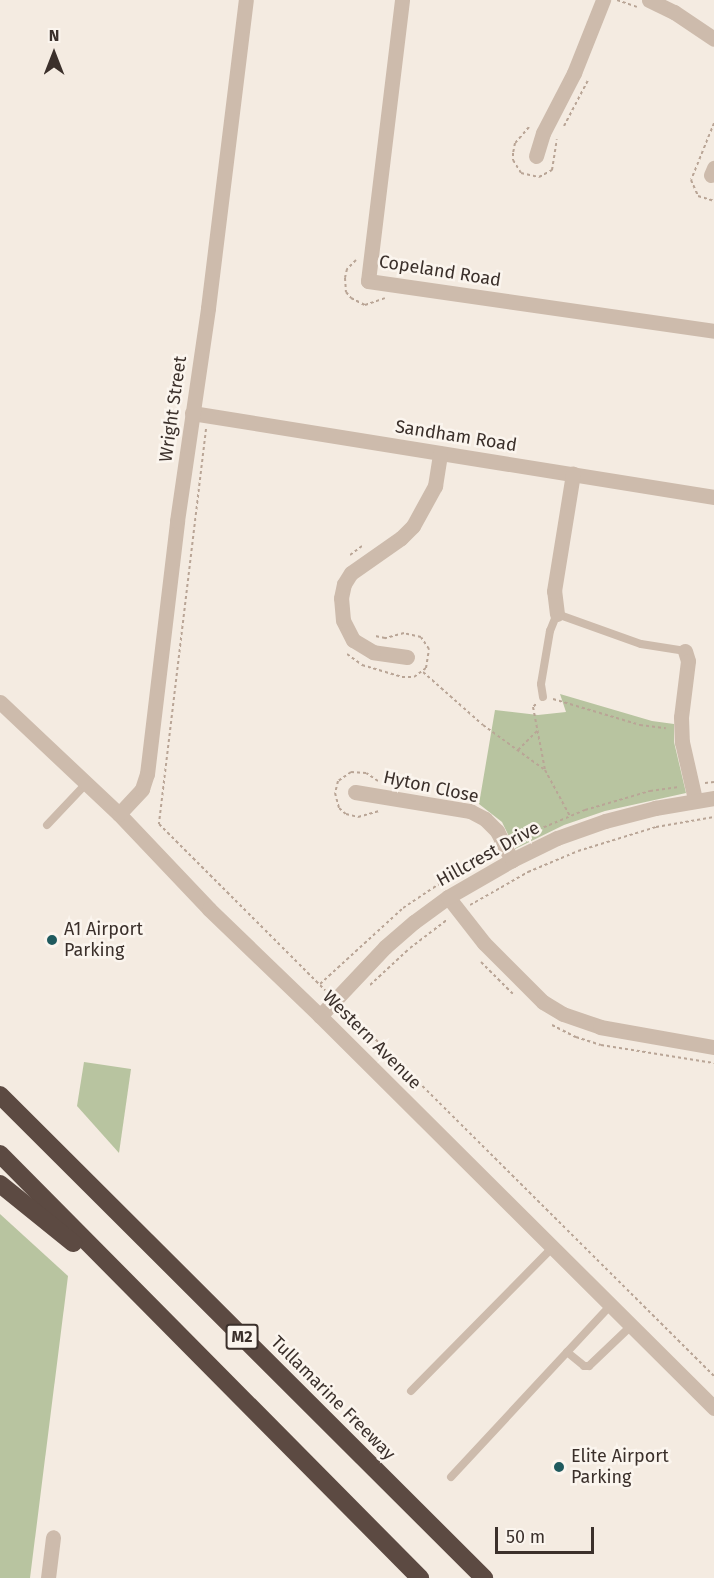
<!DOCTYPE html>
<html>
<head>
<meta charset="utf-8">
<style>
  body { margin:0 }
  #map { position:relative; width:714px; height:1578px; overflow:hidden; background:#f4ebe1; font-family:"Fira Sans",sans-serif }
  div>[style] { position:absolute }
  .green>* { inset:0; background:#b8c4a0 }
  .path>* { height:2px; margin-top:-1px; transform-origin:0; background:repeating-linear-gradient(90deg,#b9a596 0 3px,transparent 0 6px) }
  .lane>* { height:8px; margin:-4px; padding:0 4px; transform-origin:4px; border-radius:4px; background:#cdbbac }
  .street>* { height:15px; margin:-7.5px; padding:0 7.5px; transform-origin:7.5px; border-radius:7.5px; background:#cdbbac }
  .highway>* { height:18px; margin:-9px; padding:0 9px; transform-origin:9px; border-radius:9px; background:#5c4a42 }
  .dots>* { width:16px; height:16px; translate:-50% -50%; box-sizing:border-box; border:3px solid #fbf5ee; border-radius:50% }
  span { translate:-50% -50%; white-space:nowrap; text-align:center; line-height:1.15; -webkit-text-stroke:5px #fbf5ee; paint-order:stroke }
  .shield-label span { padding:2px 4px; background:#fbf5ee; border:2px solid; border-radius:4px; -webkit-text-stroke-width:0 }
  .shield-label { font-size:16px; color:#3b302b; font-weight:700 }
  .street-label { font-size:18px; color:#3b302b }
  .poi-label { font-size:18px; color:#3b302b }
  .left { translate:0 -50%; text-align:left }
  .north { position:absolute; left:24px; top:24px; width:60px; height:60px; -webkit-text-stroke:4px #fbf5ee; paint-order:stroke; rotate:0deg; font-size:16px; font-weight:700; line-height:24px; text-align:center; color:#3b302b }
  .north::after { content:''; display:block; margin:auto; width:21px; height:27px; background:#3b302b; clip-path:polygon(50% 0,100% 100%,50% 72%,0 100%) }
  .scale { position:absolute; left:495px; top:1527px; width:99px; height:27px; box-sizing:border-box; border:3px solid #3b302b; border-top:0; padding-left:8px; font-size:18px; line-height:21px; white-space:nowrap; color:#3b302b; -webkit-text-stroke:4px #fbf5ee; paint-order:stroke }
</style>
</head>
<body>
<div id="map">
  <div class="green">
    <div style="clip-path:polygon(560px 694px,652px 721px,674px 724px,674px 742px,686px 793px,605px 811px,564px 825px,515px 849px,502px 822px,479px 804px,495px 710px,538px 715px,566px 712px)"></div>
    <div style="clip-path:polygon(84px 1062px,131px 1069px,119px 1153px,77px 1106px)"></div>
    <div style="clip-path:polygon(0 1214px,68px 1276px,30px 1578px,0 1578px)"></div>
  </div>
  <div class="path">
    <div style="left:617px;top:0;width:21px;rotate:19deg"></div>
    <div style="left:714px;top:123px;width:61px;rotate:112deg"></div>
    <div style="left:691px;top:180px;width:17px;rotate:66deg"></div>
    <div style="left:698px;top:196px;width:17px;rotate:17deg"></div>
    <div style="left:564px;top:126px;width:52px;rotate:-62.4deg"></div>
    <div style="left:529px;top:127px;width:21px;rotate:131deg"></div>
    <div style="left:515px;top:143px;width:10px;rotate:101deg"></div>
    <div style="left:513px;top:153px;width:7px;rotate:90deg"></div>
    <div style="left:513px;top:160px;width:15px;rotate:58deg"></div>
    <div style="left:521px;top:173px;width:18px;rotate:13deg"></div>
    <div style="left:539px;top:177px;width:15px;rotate:-28deg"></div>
    <div style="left:552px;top:170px;width:31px;rotate:-81deg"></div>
    <div style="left:356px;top:260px;width:13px;rotate:135deg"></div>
    <div style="left:347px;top:269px;width:9px;rotate:103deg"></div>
    <div style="left:345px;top:278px;width:14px;rotate:86deg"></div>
    <div style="left:346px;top:292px;width:8px;rotate:50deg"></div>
    <div style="left:351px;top:298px;width:16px;rotate:27deg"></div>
    <div style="left:365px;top:305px;width:21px;rotate:-19deg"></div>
    <div style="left:206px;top:429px;width:398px;rotate:96.8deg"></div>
    <div style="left:159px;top:824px;width:235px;rotate:45deg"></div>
    <div style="left:350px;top:555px;width:15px;rotate:-37deg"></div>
    <div style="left:347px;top:654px;width:19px;rotate:36deg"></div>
    <div style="left:362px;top:665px;width:42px;rotate:16.7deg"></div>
    <div style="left:402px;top:677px;width:12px"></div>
    <div style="left:414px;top:677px;width:15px;rotate:-37deg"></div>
    <div style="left:426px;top:668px;width:19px;rotate:-81deg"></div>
    <div style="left:429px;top:649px;width:14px;rotate:-124deg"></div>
    <div style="left:421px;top:637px;width:17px;rotate:-167deg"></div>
    <div style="left:404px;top:633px;width:20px;rotate:165deg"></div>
    <div style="left:385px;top:638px;width:10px;rotate:-169deg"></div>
    <div style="left:423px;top:672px;width:80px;rotate:41.5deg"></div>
    <div style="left:483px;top:725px;width:77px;rotate:36deg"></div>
    <div style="left:553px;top:699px;width:91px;rotate:16.6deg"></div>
    <div style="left:640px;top:725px;width:26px;rotate:7deg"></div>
    <div style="left:536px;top:704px;width:4px;rotate:135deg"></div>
    <div style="left:533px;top:707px;width:64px;rotate:79.2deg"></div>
    <div style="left:545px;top:770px;width:52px;rotate:61.5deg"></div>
    <div style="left:518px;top:750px;width:27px;rotate:-45deg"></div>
    <div style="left:378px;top:781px;width:14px;rotate:-146deg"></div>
    <div style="left:366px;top:773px;width:15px;rotate:-176deg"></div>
    <div style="left:351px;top:772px;width:16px;rotate:145deg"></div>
    <div style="left:338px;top:781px;width:12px;rotate:104deg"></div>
    <div style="left:335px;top:793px;width:16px;rotate:75deg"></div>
    <div style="left:339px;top:808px;width:9px;rotate:41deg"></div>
    <div style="left:346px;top:814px;width:12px;rotate:14deg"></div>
    <div style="left:358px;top:817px;width:22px;rotate:-16deg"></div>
    <div style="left:705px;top:783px;width:9px;rotate:-6deg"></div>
    <div style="left:516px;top:839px;width:75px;rotate:-22.8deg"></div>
    <div style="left:585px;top:810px;width:68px;rotate:-16.3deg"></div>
    <div style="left:650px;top:791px;width:29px;rotate:-8deg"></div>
    <div style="left:470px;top:905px;width:67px;rotate:-29.6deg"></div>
    <div style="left:528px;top:872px;width:54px;rotate:-22.8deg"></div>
    <div style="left:578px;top:851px;width:82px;rotate:-17.1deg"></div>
    <div style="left:656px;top:827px;width:59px;rotate:-9.8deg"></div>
    <div style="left:481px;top:962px;width:45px;rotate:45deg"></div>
    <div style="left:320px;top:984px;width:113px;rotate:-42.5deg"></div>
    <div style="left:403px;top:908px;width:79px;rotate:-33.7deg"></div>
    <div style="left:469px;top:864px;width:26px;rotate:-29deg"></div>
    <div style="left:370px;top:985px;width:54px;rotate:-42.8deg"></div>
    <div style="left:410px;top:948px;width:48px;rotate:-37.3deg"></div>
    <div style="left:346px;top:1010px;width:519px;rotate:44.84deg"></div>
    <div style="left:552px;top:1025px;width:27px;rotate:27deg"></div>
    <div style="left:576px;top:1037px;width:26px;rotate:18deg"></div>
    <div style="left:601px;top:1045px;width:114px;rotate:9.1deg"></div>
  </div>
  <div class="lane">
    <div style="left:543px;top:697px;width:13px;rotate:-99deg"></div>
    <div style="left:541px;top:684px;width:54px;rotate:-80.4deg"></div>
    <div style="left:550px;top:631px;width:18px;rotate:-68deg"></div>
    <div style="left:557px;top:614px;width:89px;rotate:19.7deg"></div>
    <div style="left:641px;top:644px;width:45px;rotate:9deg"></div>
    <div style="left:47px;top:825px;width:55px;rotate:-46.5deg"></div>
    <div style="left:567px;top:1352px;width:22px;rotate:39deg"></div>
    <div style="left:584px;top:1366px;width:5px"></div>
    <div style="left:589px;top:1366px;width:58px;rotate:-43.6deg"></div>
    <div style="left:411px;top:1391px;width:202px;rotate:-45.4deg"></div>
    <div style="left:451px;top:1477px;width:235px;rotate:-47.1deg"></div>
  </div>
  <div class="street">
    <div style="left:402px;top:0;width:283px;rotate:96.9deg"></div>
    <div style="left:368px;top:281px;width:350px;rotate:8.2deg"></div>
    <div style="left:649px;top:0;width:28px;rotate:26deg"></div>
    <div style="left:674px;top:12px;width:48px;rotate:34deg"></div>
    <div style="left:536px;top:156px;width:24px;rotate:-73deg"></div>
    <div style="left:543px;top:133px;width:68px;rotate:-62.7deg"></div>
    <div style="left:574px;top:73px;width:79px;rotate:-68.3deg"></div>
    <div style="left:711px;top:175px;width:8px;rotate:-67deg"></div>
    <div style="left:192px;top:413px;width:529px;rotate:9.14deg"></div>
    <div style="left:557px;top:614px;width:23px;rotate:-97deg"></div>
    <div style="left:554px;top:591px;width:119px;rotate:-80.8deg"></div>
    <div style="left:685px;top:651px;width:10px;rotate:73deg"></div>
    <div style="left:688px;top:661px;width:56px;rotate:97.1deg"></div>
    <div style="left:681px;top:717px;width:25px;rotate:88deg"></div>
    <div style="left:682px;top:742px;width:58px;rotate:77.2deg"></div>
    <div style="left:407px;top:657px;width:34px;rotate:-172deg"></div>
    <div style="left:373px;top:652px;width:23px;rotate:-149deg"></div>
    <div style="left:353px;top:640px;width:22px;rotate:-117deg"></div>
    <div style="left:343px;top:620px;width:22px;rotate:-95deg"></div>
    <div style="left:341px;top:598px;width:14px;rotate:-78deg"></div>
    <div style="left:344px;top:584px;width:13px;rotate:-58deg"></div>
    <div style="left:351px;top:573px;width:61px;rotate:-35deg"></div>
    <div style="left:401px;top:538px;width:17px;rotate:-45deg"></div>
    <div style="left:413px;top:526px;width:46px;rotate:-61.2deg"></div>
    <div style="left:435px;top:486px;width:33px;rotate:-81deg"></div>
    <div style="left:0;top:702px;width:163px;rotate:43.3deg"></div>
    <div style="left:119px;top:814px;width:131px;rotate:46.5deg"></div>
    <div style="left:209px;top:909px;width:154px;rotate:43.9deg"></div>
    <div style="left:320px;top:1016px;width:556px;rotate:44.85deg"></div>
    <div style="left:355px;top:792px;width:117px;rotate:9.4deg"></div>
    <div style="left:470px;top:811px;width:17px;rotate:28deg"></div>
    <div style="left:485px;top:819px;width:17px;rotate:45deg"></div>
    <div style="left:497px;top:831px;width:33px;rotate:63deg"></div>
    <div style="left:119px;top:814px;width:34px;rotate:-47deg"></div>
    <div style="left:142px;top:789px;width:16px;rotate:-72deg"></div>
    <div style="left:147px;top:774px;width:255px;rotate:-83.2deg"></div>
    <div style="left:177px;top:521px;width:215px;rotate:-81.7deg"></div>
    <div style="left:208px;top:308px;width:310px;rotate:-83deg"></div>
    <div style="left:448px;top:897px;width:58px;rotate:52deg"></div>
    <div style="left:484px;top:943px;width:83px;rotate:45deg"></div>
    <div style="left:543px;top:1002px;width:23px;rotate:31deg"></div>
    <div style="left:563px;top:1014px;width:39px;rotate:19deg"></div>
    <div style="left:600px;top:1027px;width:116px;rotate:10deg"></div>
    <div style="left:320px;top:1016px;width:95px;rotate:-46.7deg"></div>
    <div style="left:385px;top:947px;width:38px;rotate:-41deg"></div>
    <div style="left:414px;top:922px;width:42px;rotate:-36.3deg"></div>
    <div style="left:448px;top:897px;width:74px;rotate:-30deg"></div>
    <div style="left:512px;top:860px;width:50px;rotate:-26.1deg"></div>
    <div style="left:557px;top:838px;width:51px;rotate:-19.5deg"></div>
    <div style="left:605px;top:821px;width:52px;rotate:-14.6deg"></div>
    <div style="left:655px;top:808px;width:60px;rotate:-9.6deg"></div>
    <div style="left:48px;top:1578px;width:41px;rotate:-83deg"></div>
  </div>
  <div class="highway">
    <div style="left:0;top:1095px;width:684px;rotate:44.94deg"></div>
    <div style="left:0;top:1154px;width:597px;rotate:45.27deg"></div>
    <div style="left:0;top:1184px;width:94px;rotate:38.9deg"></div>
  </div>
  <div class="dots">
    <div style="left:52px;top:940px;background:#1f5a5e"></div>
    <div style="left:559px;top:1467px;background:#1f5a5e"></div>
  </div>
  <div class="shield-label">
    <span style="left:242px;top:1337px">M2</span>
  </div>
  <div class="street-label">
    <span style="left:440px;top:271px;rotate:9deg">Copeland Road</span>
    <span style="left:173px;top:409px;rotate:-82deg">Wright Street</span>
    <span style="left:456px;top:436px;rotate:9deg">Sandham Road</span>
    <span style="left:431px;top:787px;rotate:12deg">Hyton Close</span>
    <span style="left:488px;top:854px;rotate:-29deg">Hillcrest Drive</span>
    <span style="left:372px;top:1040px;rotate:45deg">Western Avenue</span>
    <span style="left:333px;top:1398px;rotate:45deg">Tullamarine Freeway</span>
  </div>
  <div class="poi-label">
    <span class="left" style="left:64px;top:940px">A1 Airport<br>Parking</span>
    <span class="left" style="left:571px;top:1467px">Elite Airport<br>Parking</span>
  </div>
  <div class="north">N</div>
  <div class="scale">50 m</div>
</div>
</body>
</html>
